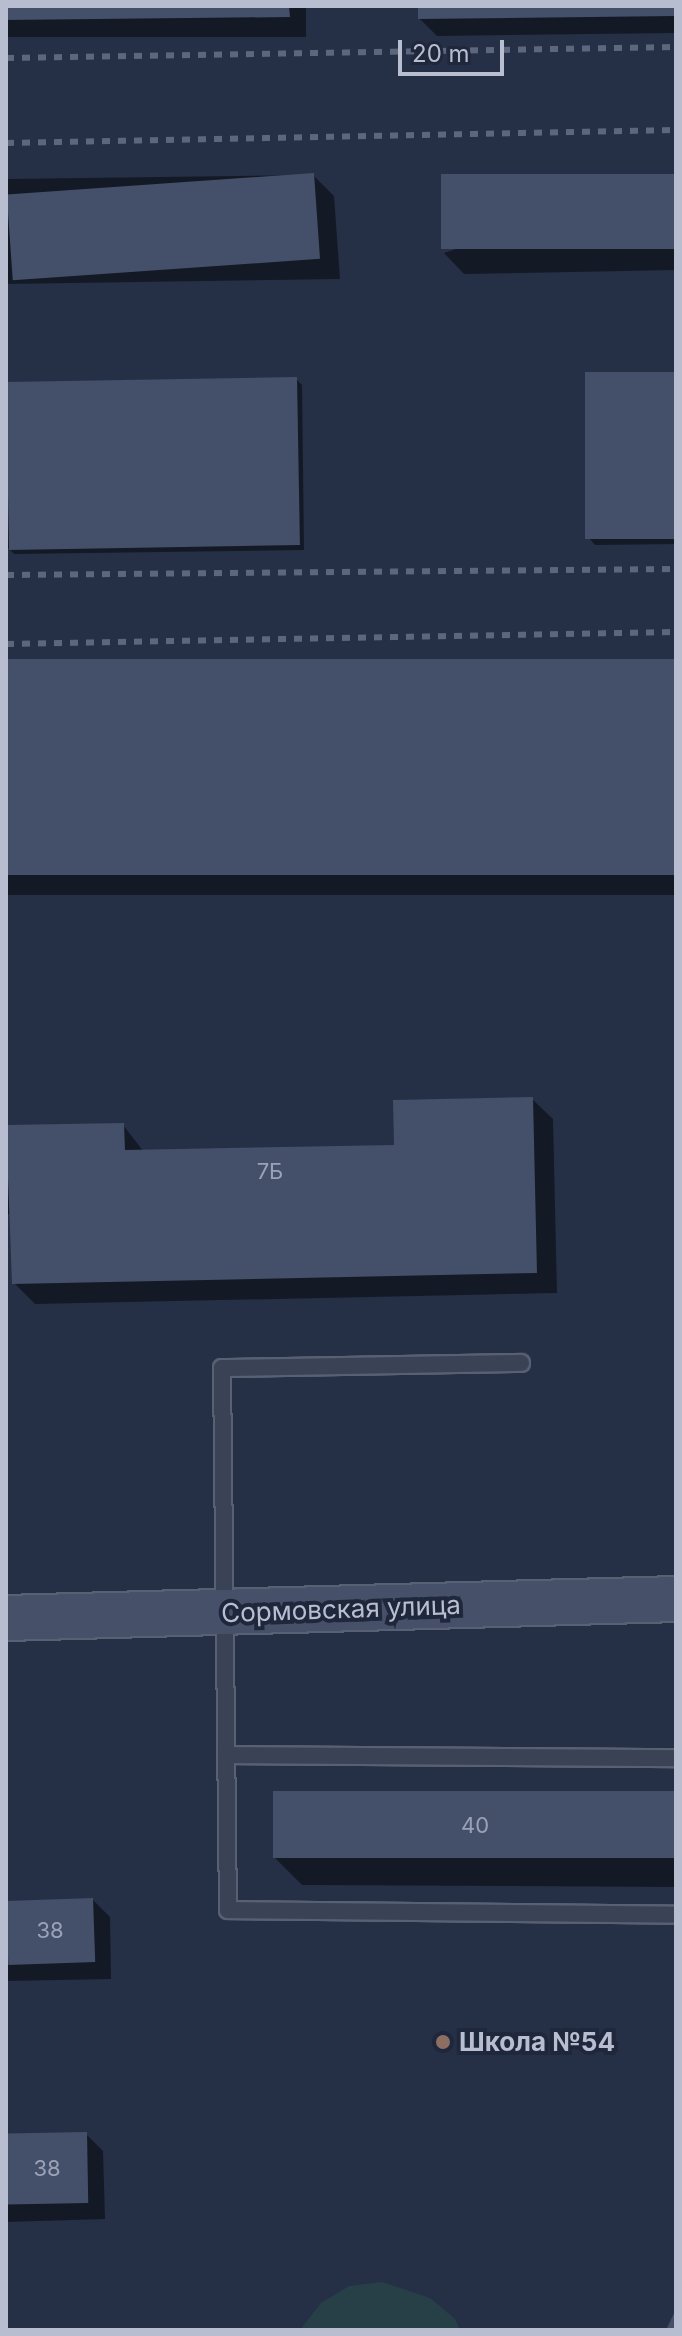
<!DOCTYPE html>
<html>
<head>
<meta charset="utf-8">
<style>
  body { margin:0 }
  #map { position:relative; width:682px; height:2336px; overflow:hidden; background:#253046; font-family:Inter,sans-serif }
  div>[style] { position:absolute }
  .green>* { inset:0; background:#274047 }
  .shadow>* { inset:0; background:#0007; transform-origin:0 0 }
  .building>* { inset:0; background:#444f69; transform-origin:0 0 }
  .roads { filter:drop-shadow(2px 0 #586073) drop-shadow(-2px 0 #586073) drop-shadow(0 2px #586073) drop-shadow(0 -2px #586073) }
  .lane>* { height:16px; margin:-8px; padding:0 8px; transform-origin:8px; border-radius:8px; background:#3a4255 }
  .secondary>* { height:44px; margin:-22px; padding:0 22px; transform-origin:22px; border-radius:22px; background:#475069 }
  .rail>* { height:6px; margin-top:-3px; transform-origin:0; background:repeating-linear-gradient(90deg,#5c667d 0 8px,transparent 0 16px) }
  .dots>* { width:22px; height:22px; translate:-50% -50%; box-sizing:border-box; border:4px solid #1e273b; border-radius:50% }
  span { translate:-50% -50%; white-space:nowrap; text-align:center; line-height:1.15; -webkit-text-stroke:8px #1e273b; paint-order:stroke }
  .number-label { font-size:22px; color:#9ba2b6 }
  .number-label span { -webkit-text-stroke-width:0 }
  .street-label { font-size:26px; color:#b8becf }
  .poi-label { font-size:26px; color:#b8becf; font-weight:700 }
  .left { translate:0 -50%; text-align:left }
  .frame { position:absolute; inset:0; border:8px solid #b8becf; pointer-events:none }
  .scale { position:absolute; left:398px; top:40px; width:106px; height:36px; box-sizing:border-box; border:4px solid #b8becf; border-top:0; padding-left:10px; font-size:24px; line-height:28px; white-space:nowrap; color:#b8becf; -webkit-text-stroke:6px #1e273b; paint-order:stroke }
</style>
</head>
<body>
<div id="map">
  <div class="green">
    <div style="clip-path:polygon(382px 2282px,430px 2298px,455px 2319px,460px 2330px,300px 2330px,321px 2303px,349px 2286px)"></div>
  </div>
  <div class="shadow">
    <div style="left:6px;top:6px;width:300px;height:31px"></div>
    <div style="clip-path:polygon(420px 6px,676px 6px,676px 33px,437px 36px,420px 19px)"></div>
    <div style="clip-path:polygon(313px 175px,334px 196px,340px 279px,6px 284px,6px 179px)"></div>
    <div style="clip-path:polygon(676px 176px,676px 270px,464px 274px,444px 253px)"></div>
    <div style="clip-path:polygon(676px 374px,676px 544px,595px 545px,590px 539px)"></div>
    <div style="clip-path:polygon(296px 379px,302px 385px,304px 550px,14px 554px,8px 548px,6px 383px)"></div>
    <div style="left:676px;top:661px;width:234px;height:670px;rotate:90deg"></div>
    <div style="clip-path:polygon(532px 1099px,553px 1119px,557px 1293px,35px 1304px,14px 1283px,13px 1214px,6px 1214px,6px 1127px,123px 1125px,144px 1152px,396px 1147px)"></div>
    <div style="clip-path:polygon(676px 1796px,676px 1887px,302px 1885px,275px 1858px)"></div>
    <div style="clip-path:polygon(93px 1900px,110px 1917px,111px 1979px,6px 1981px,6px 1902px)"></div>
    <div style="clip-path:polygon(86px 2134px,103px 2151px,105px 2219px,6px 2222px,6px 2136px)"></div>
  </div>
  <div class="building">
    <div style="clip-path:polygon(6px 6px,289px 6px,290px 17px,6px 20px)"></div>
    <div style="clip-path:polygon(418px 6px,676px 6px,676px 16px,418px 19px)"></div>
    <div style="left:314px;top:173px;width:86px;height:308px;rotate:86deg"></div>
    <div style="left:676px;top:174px;width:75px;height:235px;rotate:90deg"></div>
    <div style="left:676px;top:372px;width:167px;height:91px;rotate:90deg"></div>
    <div style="left:297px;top:377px;width:168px;height:291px;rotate:89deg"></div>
    <div style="left:676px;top:659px;width:216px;height:670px;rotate:90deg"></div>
    <div style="clip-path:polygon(533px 1097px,537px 1273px,12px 1284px,6px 1125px,124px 1123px,125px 1150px,394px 1145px,393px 1100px)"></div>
    <div style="left:273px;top:1791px;width:403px;height:67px"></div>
    <div style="left:93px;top:1898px;width:64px;height:87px;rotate:88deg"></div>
    <div style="left:87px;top:2132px;width:71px;height:81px;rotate:89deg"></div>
    <div style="clip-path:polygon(676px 2309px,676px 2330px,666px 2330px)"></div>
  </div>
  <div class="roads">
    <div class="lane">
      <div style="left:521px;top:1363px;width:299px;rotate:179deg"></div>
      <div style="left:222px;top:1368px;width:542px;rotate:89.37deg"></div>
      <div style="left:228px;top:1910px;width:448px;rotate:0.6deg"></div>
      <div style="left:226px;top:1755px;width:450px;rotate:0.4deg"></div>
    </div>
    <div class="secondary">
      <div style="left:6px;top:1618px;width:670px;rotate:-1.62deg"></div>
    </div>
  </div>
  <div class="rail">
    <div style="left:6px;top:58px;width:670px;rotate:-0.94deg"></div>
    <div style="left:6px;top:143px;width:670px;rotate:-1.11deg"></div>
    <div style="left:6px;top:575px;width:670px;rotate:-0.51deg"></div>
    <div style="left:6px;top:644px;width:670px;rotate:-1.03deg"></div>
  </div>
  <div class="dots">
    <div style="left:443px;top:2042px;background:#8d6e63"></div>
  </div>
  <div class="number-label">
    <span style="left:270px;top:1172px">7Б</span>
    <span style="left:475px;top:1826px">40</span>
    <span style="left:50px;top:1931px">38</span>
    <span style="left:47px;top:2169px">38</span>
  </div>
  <div class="street-label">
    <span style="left:341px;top:1609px;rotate:-2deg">Сормовская улица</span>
  </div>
  <div class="poi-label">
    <span class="left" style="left:459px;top:2042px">Школа №54</span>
  </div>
  <div class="frame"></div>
  <div class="scale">20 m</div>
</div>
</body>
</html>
